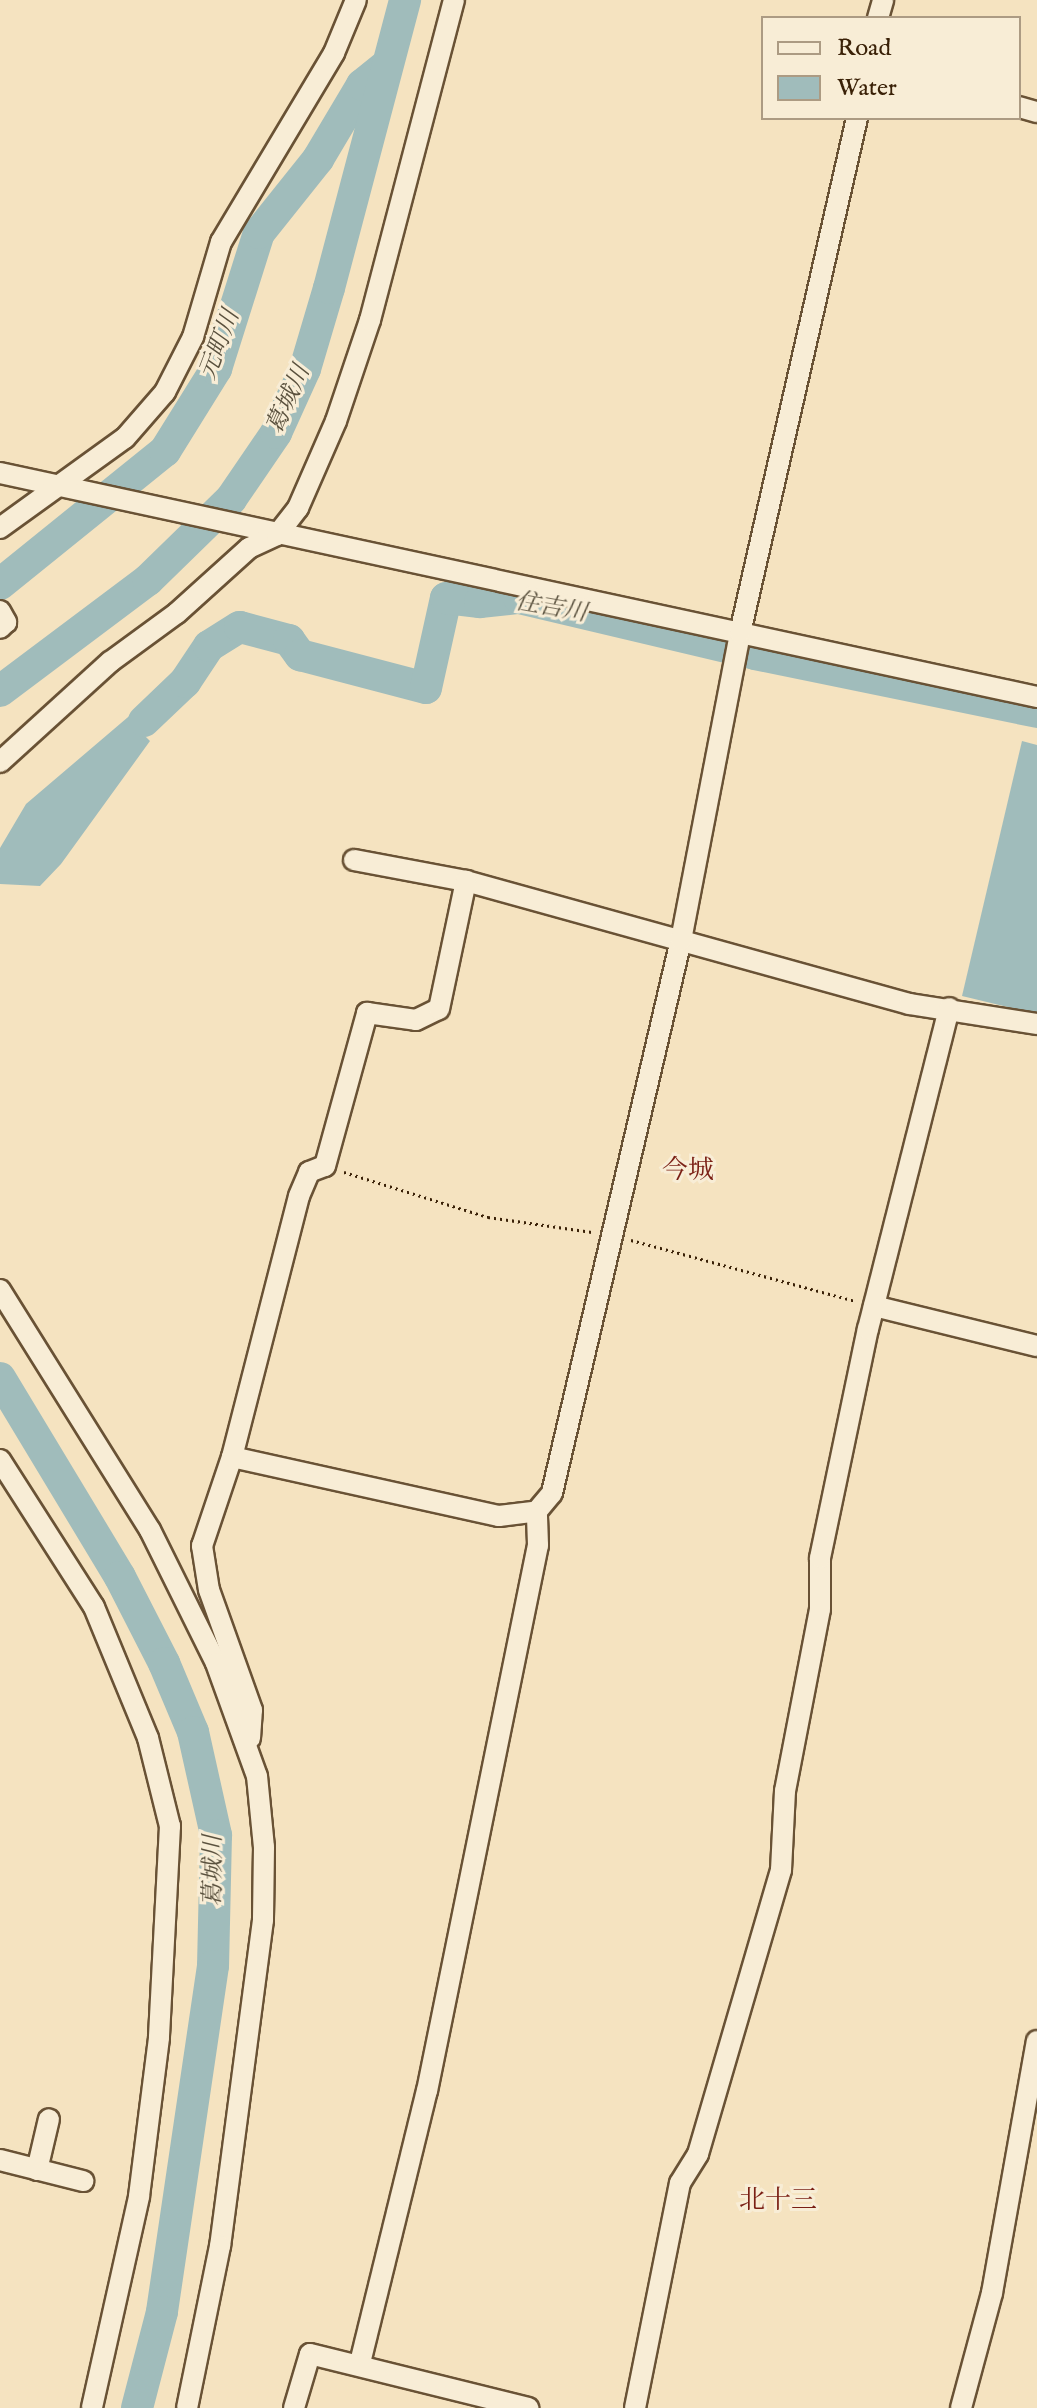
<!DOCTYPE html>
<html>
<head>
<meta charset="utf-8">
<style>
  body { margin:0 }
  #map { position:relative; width:1037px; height:2408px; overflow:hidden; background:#f5e3c0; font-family:"IM FELL English","Noto Serif JP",serif }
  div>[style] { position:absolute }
  .water>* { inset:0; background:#a0bcbb }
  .river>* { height:32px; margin:-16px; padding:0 16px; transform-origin:16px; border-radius:16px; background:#a0bcbb }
  .path>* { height:3px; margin-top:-1.5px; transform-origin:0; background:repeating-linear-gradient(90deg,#3a2107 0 2px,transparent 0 6px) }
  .roads { filter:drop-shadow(2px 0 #695235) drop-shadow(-2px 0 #695235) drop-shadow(0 2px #695235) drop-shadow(0 -2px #695235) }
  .minor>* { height:20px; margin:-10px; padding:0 10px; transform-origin:10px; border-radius:10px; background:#f8edd6 }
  span { translate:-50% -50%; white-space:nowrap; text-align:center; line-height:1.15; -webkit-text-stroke:6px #f8edd6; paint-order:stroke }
  .water-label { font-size:24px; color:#59503d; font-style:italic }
  .quarter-label { font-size:26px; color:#7a1f14 }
  .legend { position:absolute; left:761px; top:16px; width:260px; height:104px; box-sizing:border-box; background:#f8edd6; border:2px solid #ac9b83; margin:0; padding:10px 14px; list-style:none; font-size:24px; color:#3a2107 }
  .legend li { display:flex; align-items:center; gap:16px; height:40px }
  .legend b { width:40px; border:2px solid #ac9b83 }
</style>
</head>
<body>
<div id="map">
  <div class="water">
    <div style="clip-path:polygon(168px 683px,175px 692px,145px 736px,150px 741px,61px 864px,40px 886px,0 884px,0 848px,26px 804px)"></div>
    <div style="clip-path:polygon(1022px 741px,1037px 745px,1037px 1014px,962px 996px)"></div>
  </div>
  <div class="river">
    <div style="left:0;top:584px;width:212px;rotate:-38.9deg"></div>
    <div style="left:165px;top:451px;width:97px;rotate:-58.1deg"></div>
    <div style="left:216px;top:369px;width:143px;rotate:-72.5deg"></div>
    <div style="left:259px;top:233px;width:95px;rotate:-51.4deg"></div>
    <div style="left:318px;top:159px;width:86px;rotate:-59.3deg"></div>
    <div style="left:362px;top:85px;width:32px;rotate:-39deg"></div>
    <div style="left:0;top:691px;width:185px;rotate:-36.9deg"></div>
    <div style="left:148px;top:580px;width:116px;rotate:-44.3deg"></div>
    <div style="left:231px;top:499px;width:80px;rotate:-55.7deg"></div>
    <div style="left:276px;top:433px;width:70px;rotate:-65.6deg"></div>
    <div style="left:305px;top:369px;width:84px;rotate:-73.5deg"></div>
    <div style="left:329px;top:288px;width:298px;rotate:-75.2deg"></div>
    <div style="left:144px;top:721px;width:57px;rotate:-43.6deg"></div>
    <div style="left:185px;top:682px;width:43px;rotate:-56.3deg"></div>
    <div style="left:209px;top:646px;width:36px;rotate:-32deg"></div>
    <div style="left:240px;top:627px;width:51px;rotate:14.9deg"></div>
    <div style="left:289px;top:640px;width:19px;rotate:54deg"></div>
    <div style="left:300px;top:655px;width:130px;rotate:14.7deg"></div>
    <div style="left:426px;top:688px;width:92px;rotate:-77.5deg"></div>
    <div style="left:446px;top:598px;width:34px;rotate:7deg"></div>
    <div style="left:480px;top:602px;width:39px;rotate:-6deg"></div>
    <div style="left:519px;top:598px;width:243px;rotate:13.3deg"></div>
    <div style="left:755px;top:654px;width:288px;rotate:11.6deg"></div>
    <div style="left:0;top:1378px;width:232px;rotate:58.9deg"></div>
    <div style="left:120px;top:1577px;width:97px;rotate:62.9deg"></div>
    <div style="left:164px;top:1663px;width:75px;rotate:67.2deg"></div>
    <div style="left:193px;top:1732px;width:106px;rotate:77.4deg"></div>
    <div style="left:216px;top:1835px;width:131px;rotate:91.3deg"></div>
    <div style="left:213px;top:1966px;width:350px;rotate:98.4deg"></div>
    <div style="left:162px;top:2312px;width:99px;rotate:104.6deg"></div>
  </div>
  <div class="path">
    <div style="left:344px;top:1172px;width:151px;rotate:17.4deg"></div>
    <div style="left:488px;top:1217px;width:105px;rotate:8.2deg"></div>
    <div style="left:631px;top:1240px;width:232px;rotate:15.2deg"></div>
  </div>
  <div class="roads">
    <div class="minor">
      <div style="left:878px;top:18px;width:19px;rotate:-74deg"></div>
      <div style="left:1019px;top:107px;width:19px;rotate:16deg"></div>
      <div style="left:0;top:473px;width:1061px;rotate:12.19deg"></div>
      <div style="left:0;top:528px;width:154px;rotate:-35.8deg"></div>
      <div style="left:125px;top:438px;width:61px;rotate:-49deg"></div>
      <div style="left:165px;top:392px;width:62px;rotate:-63deg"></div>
      <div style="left:193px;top:337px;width:99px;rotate:-73.6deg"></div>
      <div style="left:221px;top:242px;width:220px;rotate:-59.1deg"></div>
      <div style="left:334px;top:53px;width:57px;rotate:-67.5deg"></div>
      <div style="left:0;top:611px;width:13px;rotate:61deg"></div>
      <div style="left:6px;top:622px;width:8px;rotate:135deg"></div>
      <div style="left:0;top:762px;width:149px;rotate:-42.3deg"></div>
      <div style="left:110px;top:662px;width:83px;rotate:-36.2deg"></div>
      <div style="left:177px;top:613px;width:97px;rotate:-42.1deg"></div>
      <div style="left:249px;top:548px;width:31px;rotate:-25deg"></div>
      <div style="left:277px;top:535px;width:34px;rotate:-52deg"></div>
      <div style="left:298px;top:508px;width:95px;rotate:-66.4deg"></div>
      <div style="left:336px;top:421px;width:107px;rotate:-71.4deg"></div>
      <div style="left:370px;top:320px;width:331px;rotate:-75.3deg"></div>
      <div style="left:354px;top:860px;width:114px;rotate:10.6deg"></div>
      <div style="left:466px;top:881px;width:460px;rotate:15.5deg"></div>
      <div style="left:909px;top:1004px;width:130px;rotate:8.9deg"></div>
      <div style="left:0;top:1290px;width:283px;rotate:58deg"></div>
      <div style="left:150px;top:1530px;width:148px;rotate:63.6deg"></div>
      <div style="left:216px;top:1663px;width:120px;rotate:70.1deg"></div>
      <div style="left:257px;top:1776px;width:71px;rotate:84.4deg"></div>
      <div style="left:264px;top:1847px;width:73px;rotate:90.8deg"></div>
      <div style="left:263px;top:1920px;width:329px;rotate:97.5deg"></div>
      <div style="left:220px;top:2246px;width:165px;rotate:101.5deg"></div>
      <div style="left:874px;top:1306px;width:168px;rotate:13.8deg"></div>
      <div style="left:232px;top:1457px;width:273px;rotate:12.5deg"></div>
      <div style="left:499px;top:1516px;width:38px;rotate:-7deg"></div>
      <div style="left:537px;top:1511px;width:23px;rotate:-50deg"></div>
      <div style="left:552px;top:1493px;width:568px;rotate:-76.87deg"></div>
      <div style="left:681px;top:940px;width:313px;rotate:-79.1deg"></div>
      <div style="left:740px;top:633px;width:528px;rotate:-77.2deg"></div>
      <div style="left:0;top:1460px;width:174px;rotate:57.4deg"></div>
      <div style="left:94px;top:1607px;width:142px;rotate:67.6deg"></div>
      <div style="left:148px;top:1738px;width:91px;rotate:76deg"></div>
      <div style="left:170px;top:1826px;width:212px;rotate:93deg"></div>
      <div style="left:159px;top:2038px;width:160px;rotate:97.2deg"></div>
      <div style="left:139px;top:2197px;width:216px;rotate:102.6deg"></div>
      <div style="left:250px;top:1738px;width:28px;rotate:-86deg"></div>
      <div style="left:252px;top:1710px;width:127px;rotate:-109.7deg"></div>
      <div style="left:209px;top:1590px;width:45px;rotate:-99deg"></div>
      <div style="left:202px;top:1546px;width:94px;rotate:-71.4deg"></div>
      <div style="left:232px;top:1457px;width:269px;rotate:-75.6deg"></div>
      <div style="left:299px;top:1196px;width:26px;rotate:-67deg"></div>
      <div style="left:309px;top:1172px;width:17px;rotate:-21deg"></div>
      <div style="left:325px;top:1166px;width:159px;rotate:-74.6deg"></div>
      <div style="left:367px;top:1013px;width:49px;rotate:8.1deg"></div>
      <div style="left:416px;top:1020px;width:25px;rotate:-26deg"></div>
      <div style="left:439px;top:1009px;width:131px;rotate:-78.1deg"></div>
      <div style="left:0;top:2160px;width:86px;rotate:14.2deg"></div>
      <div style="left:37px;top:2170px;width:52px;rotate:-76.8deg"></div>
      <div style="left:360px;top:2363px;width:280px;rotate:-76.2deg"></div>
      <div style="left:427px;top:2091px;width:557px;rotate:-78.51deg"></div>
      <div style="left:538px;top:1545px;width:34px;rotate:-92deg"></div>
      <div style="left:294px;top:2408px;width:56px;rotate:-73.5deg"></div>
      <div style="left:310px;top:2354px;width:225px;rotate:13.9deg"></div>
      <div style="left:635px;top:2408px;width:229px;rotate:-78.7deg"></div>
      <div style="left:680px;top:2183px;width:34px;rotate:-58deg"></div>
      <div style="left:698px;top:2154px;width:296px;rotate:-73.7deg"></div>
      <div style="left:781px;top:1870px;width:79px;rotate:-87.1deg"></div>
      <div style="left:785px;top:1791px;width:185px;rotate:-79.1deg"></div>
      <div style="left:820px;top:1609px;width:51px;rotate:-90deg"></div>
      <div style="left:820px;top:1558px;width:234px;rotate:-78.2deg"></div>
      <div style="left:868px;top:1329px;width:331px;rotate:-75.8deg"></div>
      <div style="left:961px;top:2408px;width:119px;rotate:-74.9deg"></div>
      <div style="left:992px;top:2293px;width:256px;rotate:-79.9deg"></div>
    </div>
  </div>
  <div class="water-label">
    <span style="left:220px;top:345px;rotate:-69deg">元町川</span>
    <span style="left:289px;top:400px;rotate:-66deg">葛城川</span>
    <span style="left:551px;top:608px;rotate:10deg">住吉川</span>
    <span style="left:214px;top:1871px;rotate:-90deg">葛城川</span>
  </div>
  <div class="quarter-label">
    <span style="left:688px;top:1171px">今城</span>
    <span style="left:778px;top:2201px">北十三</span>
  </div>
  <ul class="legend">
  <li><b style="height:10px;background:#f8edd6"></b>Road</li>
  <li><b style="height:22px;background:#a0bcbb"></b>Water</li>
  </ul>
</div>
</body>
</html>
